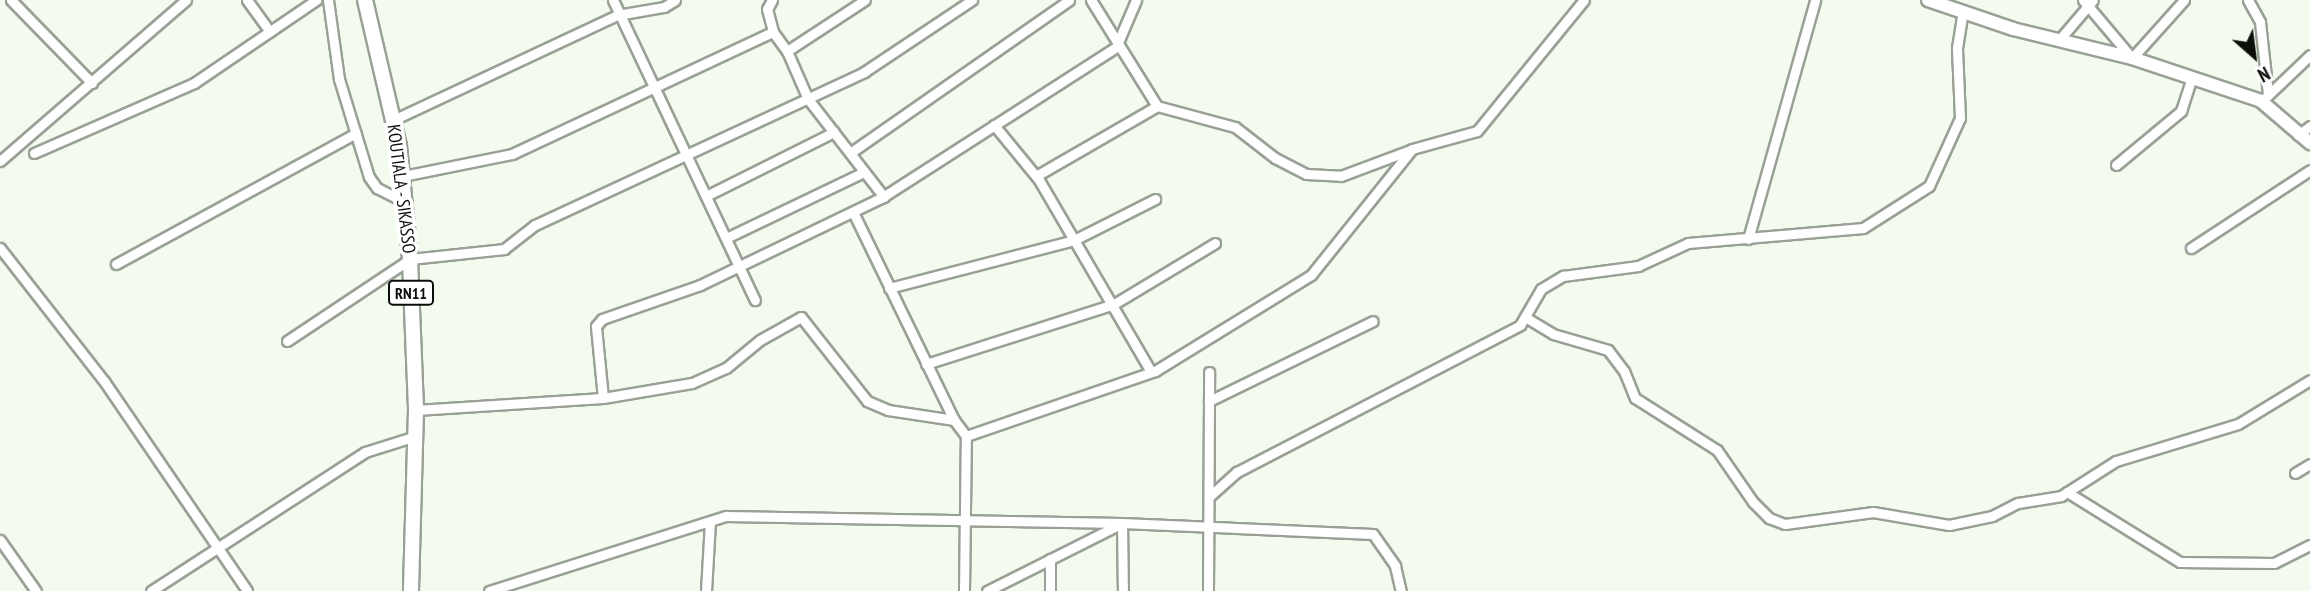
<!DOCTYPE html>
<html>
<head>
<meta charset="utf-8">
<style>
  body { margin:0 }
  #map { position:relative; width:2310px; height:591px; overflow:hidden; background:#f3fbef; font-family:"PT Sans Narrow",sans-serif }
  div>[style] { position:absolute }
  .roads { filter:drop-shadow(2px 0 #99a196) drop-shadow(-2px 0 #99a196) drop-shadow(0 2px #99a196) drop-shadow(0 -2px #99a196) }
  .street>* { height:9px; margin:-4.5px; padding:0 4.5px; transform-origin:4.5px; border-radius:4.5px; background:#fff }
  .secondary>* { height:12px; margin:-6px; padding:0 6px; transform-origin:6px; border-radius:6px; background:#fff }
  .primary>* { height:14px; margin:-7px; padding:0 7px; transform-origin:7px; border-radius:7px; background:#fff }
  span { translate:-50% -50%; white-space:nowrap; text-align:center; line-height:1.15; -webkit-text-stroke:7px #fff; paint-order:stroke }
  .shield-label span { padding:2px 5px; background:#fff; border:2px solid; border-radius:5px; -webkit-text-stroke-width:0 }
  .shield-label { font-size:16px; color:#0c0e0b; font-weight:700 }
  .street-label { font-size:18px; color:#0c0e0b }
  .north { position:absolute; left:2219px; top:21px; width:70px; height:70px; -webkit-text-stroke:5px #fff; paint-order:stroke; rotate:152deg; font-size:19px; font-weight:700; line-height:28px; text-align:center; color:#0c0e0b }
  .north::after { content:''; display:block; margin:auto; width:24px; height:32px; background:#0c0e0b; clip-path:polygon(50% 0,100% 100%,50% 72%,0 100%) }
</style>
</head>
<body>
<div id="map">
  <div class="roads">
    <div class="street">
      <div style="left:11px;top:0;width:116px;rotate:45.7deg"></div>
      <div style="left:247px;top:0;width:39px;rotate:54deg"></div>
      <div style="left:328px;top:0;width:80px;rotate:82.1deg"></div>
      <div style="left:339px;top:79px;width:102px;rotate:73deg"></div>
      <div style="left:369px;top:177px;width:14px;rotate:54deg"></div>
      <div style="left:377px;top:188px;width:31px;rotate:27deg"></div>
      <div style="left:613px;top:0;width:332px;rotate:64.7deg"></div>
      <div style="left:772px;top:0;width:10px;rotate:119deg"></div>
      <div style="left:767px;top:9px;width:24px;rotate:75deg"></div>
      <div style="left:773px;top:32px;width:24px;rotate:54deg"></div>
      <div style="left:787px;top:51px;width:52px;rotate:66.4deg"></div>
      <div style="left:808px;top:99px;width:124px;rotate:52.2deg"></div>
      <div style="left:1091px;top:0;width:125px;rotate:58.1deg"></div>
      <div style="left:1157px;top:106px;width:81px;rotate:15.1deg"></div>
      <div style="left:1235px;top:127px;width:51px;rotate:37.8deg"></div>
      <div style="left:1275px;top:158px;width:35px;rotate:27deg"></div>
      <div style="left:1306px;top:174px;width:35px;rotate:3deg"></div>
      <div style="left:1341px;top:176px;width:74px;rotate:-20.6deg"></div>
      <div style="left:2083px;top:0;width:76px;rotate:49.8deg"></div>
      <div style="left:2132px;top:58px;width:78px;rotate:-48.1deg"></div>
      <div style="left:2248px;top:0;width:25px;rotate:61deg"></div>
      <div style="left:2260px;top:22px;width:73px;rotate:83.7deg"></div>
      <div style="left:2059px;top:40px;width:52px;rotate:-49.6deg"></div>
      <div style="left:787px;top:51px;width:93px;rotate:-33.2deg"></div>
      <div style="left:2265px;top:98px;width:62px;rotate:-43.7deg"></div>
      <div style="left:393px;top:120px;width:247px;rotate:-25.1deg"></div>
      <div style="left:617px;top:15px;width:48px;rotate:-9.7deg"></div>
      <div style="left:664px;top:7px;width:13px;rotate:-32deg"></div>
      <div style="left:994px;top:125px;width:71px;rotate:50.7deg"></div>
      <div style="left:1039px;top:180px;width:222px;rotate:59.7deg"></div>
      <div style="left:2298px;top:135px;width:15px;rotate:-37deg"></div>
      <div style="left:34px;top:153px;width:175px;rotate:-23.6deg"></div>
      <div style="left:194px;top:83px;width:148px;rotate:-34.2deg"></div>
      <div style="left:850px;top:153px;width:267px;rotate:-34.9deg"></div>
      <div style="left:0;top:161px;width:246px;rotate:-40.9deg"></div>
      <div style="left:2116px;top:165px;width:85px;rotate:-39.7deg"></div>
      <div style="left:2181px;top:111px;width:35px;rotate:-72deg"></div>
      <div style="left:403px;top:176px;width:111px;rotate:-11.4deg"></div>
      <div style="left:512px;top:154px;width:288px;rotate:-25.1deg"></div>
      <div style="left:1036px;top:176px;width:140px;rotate:-30deg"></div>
      <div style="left:706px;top:196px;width:143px;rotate:-26.6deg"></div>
      <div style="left:853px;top:212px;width:231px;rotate:64.1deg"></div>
      <div style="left:954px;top:420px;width:20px;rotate:53deg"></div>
      <div style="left:726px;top:238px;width:153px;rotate:-25.6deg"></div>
      <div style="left:1748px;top:239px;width:248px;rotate:-74.3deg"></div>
      <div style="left:0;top:248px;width:169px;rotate:52deg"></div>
      <div style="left:104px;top:381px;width:254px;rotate:55.7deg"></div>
      <div style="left:2191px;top:248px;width:142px;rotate:-33.2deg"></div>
      <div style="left:116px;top:264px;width:273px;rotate:-28.6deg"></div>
      <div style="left:889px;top:288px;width:191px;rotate:-14.5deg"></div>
      <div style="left:1074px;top:240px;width:91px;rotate:-26.8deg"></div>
      <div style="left:1525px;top:317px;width:33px;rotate:31deg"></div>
      <div style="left:1553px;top:334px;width:57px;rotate:16.2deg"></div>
      <div style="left:1608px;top:350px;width:26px;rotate:53deg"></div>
      <div style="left:1624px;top:371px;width:29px;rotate:68deg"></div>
      <div style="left:1635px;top:398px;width:97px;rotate:32.4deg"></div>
      <div style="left:1717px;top:450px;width:63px;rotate:55.3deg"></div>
      <div style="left:1753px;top:502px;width:23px;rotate:45deg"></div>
      <div style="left:1769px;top:518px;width:17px;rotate:21deg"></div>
      <div style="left:1785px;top:524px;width:89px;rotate:-7.8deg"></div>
      <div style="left:1873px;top:512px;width:77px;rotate:9.7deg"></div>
      <div style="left:1949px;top:525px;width:44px;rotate:-11.8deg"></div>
      <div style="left:1992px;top:516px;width:29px;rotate:-27deg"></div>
      <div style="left:2018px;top:503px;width:44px;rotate:-9.2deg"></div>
      <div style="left:2061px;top:496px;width:65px;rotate:-32.5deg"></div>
      <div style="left:2116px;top:461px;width:127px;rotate:-16.9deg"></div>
      <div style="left:2238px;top:424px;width:84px;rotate:-31.4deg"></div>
      <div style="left:287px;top:341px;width:148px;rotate:-33.7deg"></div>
      <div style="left:410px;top:259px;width:95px;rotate:-6.1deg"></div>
      <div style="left:504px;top:249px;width:39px;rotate:-38deg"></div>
      <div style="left:535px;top:225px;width:363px;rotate:-24.9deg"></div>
      <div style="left:864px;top:72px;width:130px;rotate:-33.7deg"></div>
      <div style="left:926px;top:364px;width:197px;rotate:-17.7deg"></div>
      <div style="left:1114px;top:304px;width:118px;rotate:-31.1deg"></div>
      <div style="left:603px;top:398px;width:72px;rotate:-95.6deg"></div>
      <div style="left:596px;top:326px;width:9px;rotate:-49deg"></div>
      <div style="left:602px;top:319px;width:104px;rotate:-19.1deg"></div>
      <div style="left:700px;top:285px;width:201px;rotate:-25.7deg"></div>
      <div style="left:881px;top:198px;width:279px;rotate:-32.7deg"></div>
      <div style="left:1116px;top:47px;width:51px;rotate:-66.9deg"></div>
      <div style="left:1209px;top:401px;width:182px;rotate:-26deg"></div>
      <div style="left:416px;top:410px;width:187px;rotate:-3.7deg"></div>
      <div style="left:603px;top:398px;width:90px;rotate:-9.6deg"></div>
      <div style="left:692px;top:383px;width:37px;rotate:-24deg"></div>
      <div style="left:726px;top:368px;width:44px;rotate:-39.5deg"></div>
      <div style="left:760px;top:340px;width:47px;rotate:-29.3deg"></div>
      <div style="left:801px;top:317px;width:107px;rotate:51.8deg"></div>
      <div style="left:867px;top:401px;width:23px;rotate:23deg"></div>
      <div style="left:888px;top:410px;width:67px;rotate:8.6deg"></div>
      <div style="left:2295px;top:473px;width:17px;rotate:-31deg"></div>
      <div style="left:2067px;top:492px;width:133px;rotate:31.8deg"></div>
      <div style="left:2180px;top:562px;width:94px;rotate:0.6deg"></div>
      <div style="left:2274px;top:563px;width:40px;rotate:-26.6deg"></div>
      <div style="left:1210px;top:496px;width:36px;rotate:-42deg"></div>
      <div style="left:1237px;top:472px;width:319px;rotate:-27.4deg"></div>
      <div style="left:1520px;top:325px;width:42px;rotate:-59.7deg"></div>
      <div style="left:1541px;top:289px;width:26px;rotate:-31deg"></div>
      <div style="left:1563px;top:276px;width:76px;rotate:-7.6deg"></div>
      <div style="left:1638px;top:266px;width:55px;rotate:-24.7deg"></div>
      <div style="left:1688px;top:243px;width:176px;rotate:-4.9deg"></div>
      <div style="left:1863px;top:228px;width:78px;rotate:-32.5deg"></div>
      <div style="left:1929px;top:186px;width:75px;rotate:-65.5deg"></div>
      <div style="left:1960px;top:118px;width:70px;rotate:-92.5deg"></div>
      <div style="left:1957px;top:48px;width:36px;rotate:-81deg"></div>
      <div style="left:0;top:540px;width:62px;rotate:54.8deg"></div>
      <div style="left:151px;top:591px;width:255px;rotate:-33deg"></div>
      <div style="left:365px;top:452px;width:50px;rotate:-17.4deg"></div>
      <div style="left:489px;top:591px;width:249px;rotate:-17.6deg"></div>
      <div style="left:726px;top:516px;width:396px;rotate:1deg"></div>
      <div style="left:1122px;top:523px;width:251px;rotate:2.5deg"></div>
      <div style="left:1373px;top:534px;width:39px;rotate:55deg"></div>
      <div style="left:1395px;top:566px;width:26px;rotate:77deg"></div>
      <div style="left:706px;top:591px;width:69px;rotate:-86.7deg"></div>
      <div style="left:964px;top:591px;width:155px;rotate:-89.3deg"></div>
      <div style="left:966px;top:436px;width:200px;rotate:-19deg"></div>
      <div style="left:1155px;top:371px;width:183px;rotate:-31.6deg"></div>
      <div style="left:1311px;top:275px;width:161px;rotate:-51.3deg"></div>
      <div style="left:1412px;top:149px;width:67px;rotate:-15.5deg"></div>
      <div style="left:1477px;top:131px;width:169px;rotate:-50.8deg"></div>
      <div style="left:987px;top:591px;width:151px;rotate:-26.7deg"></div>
      <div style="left:1122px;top:523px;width:68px;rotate:89.2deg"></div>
      <div style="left:1050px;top:591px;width:32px;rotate:-90deg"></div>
      <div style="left:1208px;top:591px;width:219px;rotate:-89.7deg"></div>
    </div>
    <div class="secondary">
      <div style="left:1928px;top:0;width:90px;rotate:18.8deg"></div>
      <div style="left:2013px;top:29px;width:122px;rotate:13.7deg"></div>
      <div style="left:2132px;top:58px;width:136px;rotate:18.4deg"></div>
      <div style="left:2261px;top:101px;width:65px;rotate:40.6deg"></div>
    </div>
    <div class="primary">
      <div style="left:365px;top:0;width:150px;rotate:76.9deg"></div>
      <div style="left:399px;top:146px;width:114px;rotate:84.4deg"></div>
      <div style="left:410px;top:259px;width:151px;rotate:87.7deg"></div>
      <div style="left:416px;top:410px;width:181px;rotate:91.6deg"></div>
    </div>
  </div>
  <div class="shield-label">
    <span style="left:411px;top:293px">RN11</span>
  </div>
  <div class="street-label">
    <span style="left:401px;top:189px;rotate:83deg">KOUTIALA - SIKASSO</span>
  </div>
  <div class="north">N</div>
</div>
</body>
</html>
